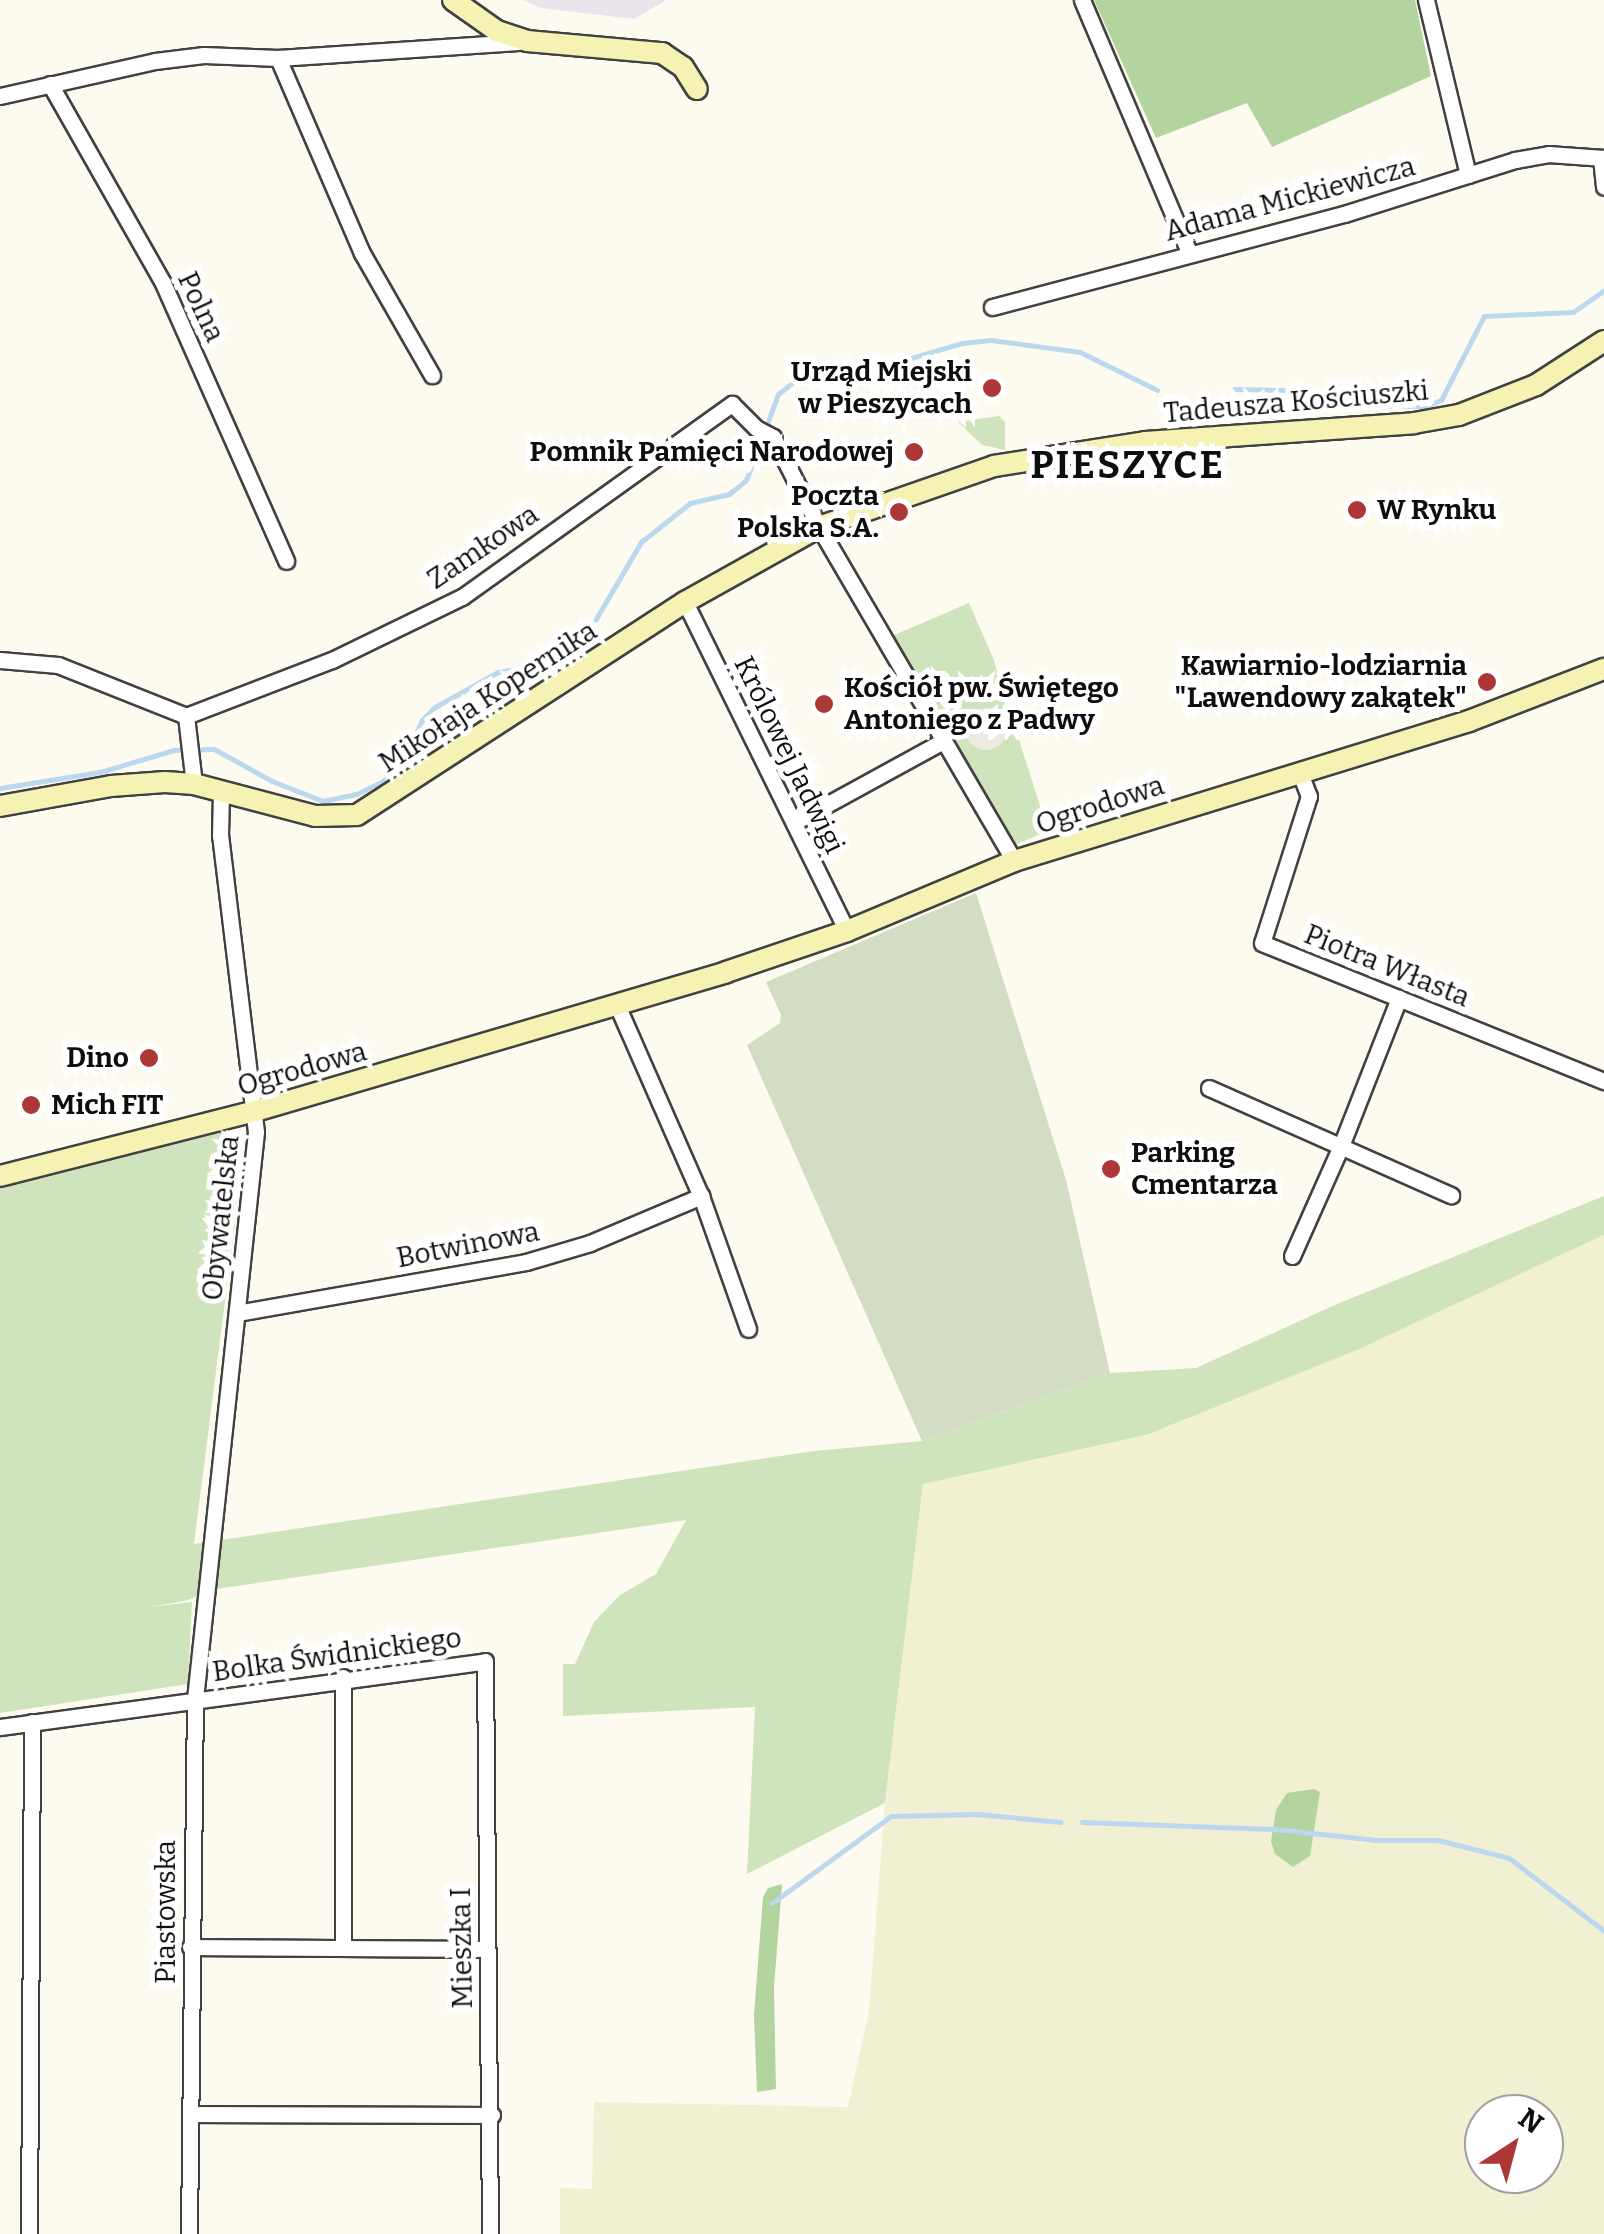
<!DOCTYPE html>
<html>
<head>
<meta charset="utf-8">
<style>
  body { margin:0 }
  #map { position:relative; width:1604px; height:2234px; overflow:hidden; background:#fdfbf0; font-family:Bitter,serif }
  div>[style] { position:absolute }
  .industrial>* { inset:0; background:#ebe3eb }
  .farmland>* { inset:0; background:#f1f0d3 }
  .green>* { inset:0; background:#cfe4bd }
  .forest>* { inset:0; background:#b3d39f }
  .cemetery>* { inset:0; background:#d3ddc3 }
  .plaza>* { inset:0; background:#edeadf }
  .round { border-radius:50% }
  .stream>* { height:5px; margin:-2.5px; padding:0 2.5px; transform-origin:2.5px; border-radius:2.5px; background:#bbd8ef }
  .roads { filter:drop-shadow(2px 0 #414141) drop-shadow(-2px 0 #414141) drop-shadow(0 2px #414141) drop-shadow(0 -2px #414141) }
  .street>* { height:15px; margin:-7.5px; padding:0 7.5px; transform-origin:7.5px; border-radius:7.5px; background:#fff }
  .secondary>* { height:20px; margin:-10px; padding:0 10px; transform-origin:10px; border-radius:10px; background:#f6f2b3 }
  .dots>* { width:28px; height:28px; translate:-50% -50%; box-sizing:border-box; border:5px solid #fff; border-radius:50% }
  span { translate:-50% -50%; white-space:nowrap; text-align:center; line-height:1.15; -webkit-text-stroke:10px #fff; paint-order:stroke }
  .street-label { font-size:28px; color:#0e0e0e }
  .poi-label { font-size:28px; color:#0e0e0e; font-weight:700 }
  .right { translate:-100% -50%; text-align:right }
  .left { translate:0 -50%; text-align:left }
  .district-label { font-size:38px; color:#0e0e0e; font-weight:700; letter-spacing:2.5px }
  .north { position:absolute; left:1464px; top:2094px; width:100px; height:100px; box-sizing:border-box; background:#fff; border:2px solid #9f9f9f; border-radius:50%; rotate:36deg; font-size:28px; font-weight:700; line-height:40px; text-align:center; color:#0e0e0e }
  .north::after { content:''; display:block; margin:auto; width:35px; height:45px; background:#ad3736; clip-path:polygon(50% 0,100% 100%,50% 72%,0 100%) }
</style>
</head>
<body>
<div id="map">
  <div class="industrial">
    <div style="clip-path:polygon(524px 0,666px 0,634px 19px,541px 8px)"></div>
  </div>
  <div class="farmland">
    <div style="clip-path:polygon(evenodd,1604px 1235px,1604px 2234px,560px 2234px,560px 2188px,592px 2189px,594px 2102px,848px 2107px,869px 2011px,885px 1803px,923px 1484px,1146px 1435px,1357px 1350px,1604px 1235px,1484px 2114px,1544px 2114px,1544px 2174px,1484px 2174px,1484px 2114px)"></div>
  </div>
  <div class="green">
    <div style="clip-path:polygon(999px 416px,1005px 422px,1005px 450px,982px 445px,958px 422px)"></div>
    <div style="clip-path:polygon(969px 603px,993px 658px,1048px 831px,1014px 845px,892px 636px)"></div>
    <div style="clip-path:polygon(224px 1131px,238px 1138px,235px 1223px,194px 1544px,814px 1451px,922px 1441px,1110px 1373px,1196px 1368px,1337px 1304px,1604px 1196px,1604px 1235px,1357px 1350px,1146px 1435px,923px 1484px,885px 1803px,747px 1874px,755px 1707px,563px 1716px,563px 1664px,575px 1664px,594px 1622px,620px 1595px,656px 1574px,686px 1520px,216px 1589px,185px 1601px,149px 1607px,192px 1602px,188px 1684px,0 1713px,0 1187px)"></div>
  </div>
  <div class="forest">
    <div style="clip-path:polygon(1094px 0,1415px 0,1431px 76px,1272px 147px,1247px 103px,1156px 138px)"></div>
    <div style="clip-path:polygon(1314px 1789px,1320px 1792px,1310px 1856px,1293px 1867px,1275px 1854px,1271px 1841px,1276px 1810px,1287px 1793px)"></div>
    <div style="clip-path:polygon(782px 1884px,774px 1987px,776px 2089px,757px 2092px,754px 2015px,763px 1897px,768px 1888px)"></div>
  </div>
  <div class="cemetery">
    <div style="clip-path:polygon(976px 893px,1066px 1180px,1110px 1373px,922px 1441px,747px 1045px,780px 1023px,781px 1015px,766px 982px)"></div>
  </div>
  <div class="plaza">
    <div class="round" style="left:965px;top:708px;width:42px;height:42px"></div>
  </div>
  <div class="stream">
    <div style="left:1234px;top:389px;width:54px;rotate:1.1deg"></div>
    <div style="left:1288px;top:390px;width:50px;rotate:17.4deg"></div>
    <div style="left:1336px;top:405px;width:90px;rotate:0.6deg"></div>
    <div style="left:1426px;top:406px;width:16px;rotate:-22deg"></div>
    <div style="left:1441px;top:400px;width:94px;rotate:-62.9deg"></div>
    <div style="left:1484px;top:316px;width:89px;rotate:-2.6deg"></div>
    <div style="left:1573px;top:312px;width:38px;rotate:-35deg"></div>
    <div style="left:766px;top:427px;width:35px;rotate:-70deg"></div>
    <div style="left:778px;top:394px;width:28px;rotate:-38deg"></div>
    <div style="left:800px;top:377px;width:78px;rotate:-6.7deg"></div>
    <div style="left:877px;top:368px;width:89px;rotate:-16.4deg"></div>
    <div style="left:962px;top:343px;width:29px;rotate:-6deg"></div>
    <div style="left:991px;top:340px;width:90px;rotate:7.7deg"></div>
    <div style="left:1080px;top:352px;width:86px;rotate:26.3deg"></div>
    <div style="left:0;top:788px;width:101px;rotate:-9.1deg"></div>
    <div style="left:100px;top:772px;width:77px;rotate:-16.6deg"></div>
    <div style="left:174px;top:750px;width:40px;rotate:-1.4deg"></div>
    <div style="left:214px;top:749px;width:66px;rotate:28.9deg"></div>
    <div style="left:272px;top:781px;width:55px;rotate:21.4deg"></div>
    <div style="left:323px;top:801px;width:35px;rotate:-12deg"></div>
    <div style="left:357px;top:794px;width:30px;rotate:-27deg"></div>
    <div style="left:384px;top:780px;width:28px;rotate:-46deg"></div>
    <div style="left:403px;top:760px;width:44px;rotate:-64.6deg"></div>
    <div style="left:422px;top:720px;width:18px;rotate:-45deg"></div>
    <div style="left:435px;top:707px;width:72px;rotate:-29.1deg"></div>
    <div style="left:498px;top:672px;width:61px;rotate:-9.5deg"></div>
    <div style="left:558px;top:662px;width:27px;rotate:-36deg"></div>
    <div style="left:580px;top:646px;width:121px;rotate:-59.6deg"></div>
    <div style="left:641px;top:542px;width:63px;rotate:-38.5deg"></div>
    <div style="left:690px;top:503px;width:40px;rotate:-13deg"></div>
    <div style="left:729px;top:494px;width:22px;rotate:-39deg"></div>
    <div style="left:746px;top:480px;width:45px;rotate:-68deg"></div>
    <div style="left:1082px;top:1822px;width:193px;rotate:2.1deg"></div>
    <div style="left:1275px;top:1829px;width:102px;rotate:6.2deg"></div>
    <div style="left:1376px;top:1840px;width:62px"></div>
    <div style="left:1438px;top:1840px;width:73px;rotate:14.2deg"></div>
    <div style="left:1509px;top:1858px;width:120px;rotate:37.5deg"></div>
    <div style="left:772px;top:1903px;width:147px;rotate:-36.2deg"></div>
    <div style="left:891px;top:1816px;width:86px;rotate:-1.3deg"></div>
    <div style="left:977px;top:1814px;width:84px;rotate:5.4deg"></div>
  </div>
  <div class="roads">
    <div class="street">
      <div style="left:1082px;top:0;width:274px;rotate:67deg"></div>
      <div style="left:1426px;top:0;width:180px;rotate:76.5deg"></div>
      <div style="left:278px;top:58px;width:212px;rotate:66.7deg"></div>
      <div style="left:362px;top:253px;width:141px;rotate:60.2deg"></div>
      <div style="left:50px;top:84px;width:229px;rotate:60.4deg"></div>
      <div style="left:163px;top:283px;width:304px;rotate:66.1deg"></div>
      <div style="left:0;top:96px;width:159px;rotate:-12.7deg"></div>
      <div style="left:155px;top:61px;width:49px;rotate:-7deg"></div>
      <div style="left:204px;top:55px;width:74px;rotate:2.3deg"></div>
      <div style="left:278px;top:58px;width:241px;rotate:-3.8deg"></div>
      <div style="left:1601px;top:158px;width:29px;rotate:84deg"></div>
      <div style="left:992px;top:307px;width:364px;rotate:-14.8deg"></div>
      <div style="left:1344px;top:214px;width:179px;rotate:-17.5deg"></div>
      <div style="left:1515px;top:160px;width:34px;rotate:-10deg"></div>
      <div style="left:1548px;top:154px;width:56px;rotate:4.1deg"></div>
      <div style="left:685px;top:602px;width:367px;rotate:63.8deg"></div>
      <div style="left:0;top:660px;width:58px;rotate:4.9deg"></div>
      <div style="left:58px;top:665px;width:138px;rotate:21.7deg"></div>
      <div style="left:186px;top:716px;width:156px;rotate:-21deg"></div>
      <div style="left:332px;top:660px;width:144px;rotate:-25.9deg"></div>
      <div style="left:462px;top:597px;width:332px;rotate:-35.6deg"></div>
      <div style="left:732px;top:404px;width:34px;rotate:45deg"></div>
      <div style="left:756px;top:428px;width:19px;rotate:28deg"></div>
      <div style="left:773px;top:437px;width:101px;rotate:62.9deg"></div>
      <div style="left:819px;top:527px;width:387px;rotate:59.7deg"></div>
      <div style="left:186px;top:716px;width:68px;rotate:83.3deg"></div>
      <div style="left:1300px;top:773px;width:25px;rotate:69deg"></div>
      <div style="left:1309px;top:796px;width:154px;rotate:107.7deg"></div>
      <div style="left:1262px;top:943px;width:369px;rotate:22deg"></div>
      <div style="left:795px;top:822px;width:169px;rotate:-28.7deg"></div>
      <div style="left:617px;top:1005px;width:209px;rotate:66.3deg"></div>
      <div style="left:701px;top:1196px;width:141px;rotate:70.5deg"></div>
      <div style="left:1209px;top:1088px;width:265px;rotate:23.9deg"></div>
      <div style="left:1292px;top:1256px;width:120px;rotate:-66deg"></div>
      <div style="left:1341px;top:1146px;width:159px;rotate:-68.6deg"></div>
      <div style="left:237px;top:1313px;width:293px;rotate:-10deg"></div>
      <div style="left:526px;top:1262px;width:67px;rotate:-16.5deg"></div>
      <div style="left:590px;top:1243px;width:121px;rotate:-22.9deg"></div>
      <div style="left:0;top:1727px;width:489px;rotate:-7.7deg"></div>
      <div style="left:485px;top:1661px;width:573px;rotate:89.5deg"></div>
      <div style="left:190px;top:1947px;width:296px;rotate:0.4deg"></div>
      <div style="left:343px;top:1947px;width:270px;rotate:-90deg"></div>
      <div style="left:191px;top:2114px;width:301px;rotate:0.2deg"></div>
      <div style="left:29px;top:2234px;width:512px;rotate:-89.66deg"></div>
      <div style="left:189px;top:2234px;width:535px;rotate:-89.36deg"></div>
      <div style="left:195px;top:1699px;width:570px;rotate:-83.86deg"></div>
      <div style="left:256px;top:1132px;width:298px;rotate:-96.9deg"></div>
      <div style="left:220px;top:836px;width:44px;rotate:-88.7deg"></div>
    </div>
    <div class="secondary">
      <div style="left:453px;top:0;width:54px;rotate:35.2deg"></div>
      <div style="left:497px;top:31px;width:32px;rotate:18deg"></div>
      <div style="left:527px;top:41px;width:136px;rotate:5.1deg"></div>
      <div style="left:662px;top:53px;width:25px;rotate:34deg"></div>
      <div style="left:683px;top:67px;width:26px;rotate:58deg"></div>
      <div style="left:0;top:806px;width:113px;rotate:-10.2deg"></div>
      <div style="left:111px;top:786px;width:54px;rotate:-4.2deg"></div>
      <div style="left:165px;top:782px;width:29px;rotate:4deg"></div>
      <div style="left:194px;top:784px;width:125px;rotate:14.8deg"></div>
      <div style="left:315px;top:816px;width:42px;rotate:-1.4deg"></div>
      <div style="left:357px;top:815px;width:391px;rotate:-33deg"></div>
      <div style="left:685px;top:602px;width:154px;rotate:-29.2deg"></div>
      <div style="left:819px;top:527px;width:185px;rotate:-19.2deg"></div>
      <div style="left:994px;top:466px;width:153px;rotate:-9deg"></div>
      <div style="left:1145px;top:442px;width:270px;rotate:-4deg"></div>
      <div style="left:1414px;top:423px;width:46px;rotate:-10.1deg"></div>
      <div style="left:1459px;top:415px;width:83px;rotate:-21.3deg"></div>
      <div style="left:1536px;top:385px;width:81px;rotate:-32.9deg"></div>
      <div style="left:0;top:1176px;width:263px;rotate:-14.3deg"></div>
      <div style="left:255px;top:1111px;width:491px;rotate:-16.4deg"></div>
      <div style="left:726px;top:972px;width:128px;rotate:-18.7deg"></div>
      <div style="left:847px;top:931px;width:181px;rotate:-22.7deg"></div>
      <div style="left:1014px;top:861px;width:476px;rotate:-17.1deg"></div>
      <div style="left:1469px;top:721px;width:145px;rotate:-21.1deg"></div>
    </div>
  </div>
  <div class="dots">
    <div style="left:992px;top:388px;background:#ad3736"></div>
    <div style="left:914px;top:452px;background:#ad3736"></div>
    <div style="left:1357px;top:510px;background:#ad3736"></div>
    <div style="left:899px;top:512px;background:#ad3736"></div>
    <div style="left:1487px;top:682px;background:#ad3736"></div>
    <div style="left:824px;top:704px;background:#ad3736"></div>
    <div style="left:149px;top:1058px;background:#ad3736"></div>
    <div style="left:31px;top:1105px;background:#ad3736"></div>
    <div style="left:1111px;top:1169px;background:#ad3736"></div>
  </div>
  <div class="street-label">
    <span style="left:1290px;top:199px;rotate:-15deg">Adama Mickiewicza</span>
    <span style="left:201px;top:307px;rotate:65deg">Polna</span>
    <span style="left:1296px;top:402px;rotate:-5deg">Tadeusza Kościuszki</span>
    <span style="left:483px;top:547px;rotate:-34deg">Zamkowa</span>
    <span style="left:488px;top:697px;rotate:-33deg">Mikołaja Kopernika</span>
    <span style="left:789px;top:755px;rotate:64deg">Królowej Jadwigi</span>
    <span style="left:1100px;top:805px;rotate:-18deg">Ogrodowa</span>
    <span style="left:1387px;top:966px;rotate:22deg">Piotra Własta</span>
    <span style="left:302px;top:1069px;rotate:-16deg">Ogrodowa</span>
    <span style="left:221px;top:1218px;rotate:-84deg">Obywatelska</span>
    <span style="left:468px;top:1245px;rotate:-11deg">Botwinowa</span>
    <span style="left:337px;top:1655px;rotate:-8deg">Bolka Świdnickiego</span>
    <span style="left:166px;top:1912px;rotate:-90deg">Piastowska</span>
    <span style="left:462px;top:1948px;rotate:-91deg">Mieszka I</span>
  </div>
  <div class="poi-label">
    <span class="right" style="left:972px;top:388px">Urząd Miejski<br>w Pieszycach</span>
    <span class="right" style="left:894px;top:452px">Pomnik Pamięci Narodowej</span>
    <span class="right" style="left:879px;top:512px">Poczta<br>Polska S.A.</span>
    <span class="left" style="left:1377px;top:510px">W Rynku</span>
    <span class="right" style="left:1467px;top:682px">Kawiarnio-lodziarnia<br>"Lawendowy zakątek"</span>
    <span class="left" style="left:844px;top:704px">Kościół pw. Świętego<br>Antoniego z Padwy</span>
    <span class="right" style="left:129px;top:1058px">Dino</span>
    <span class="left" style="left:51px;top:1105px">Mich FIT</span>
    <span class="left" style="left:1131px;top:1169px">Parking<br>Cmentarza</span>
  </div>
  <div class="district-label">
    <span style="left:1128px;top:466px">PIESZYCE</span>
  </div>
  <div class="north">N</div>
</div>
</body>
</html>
